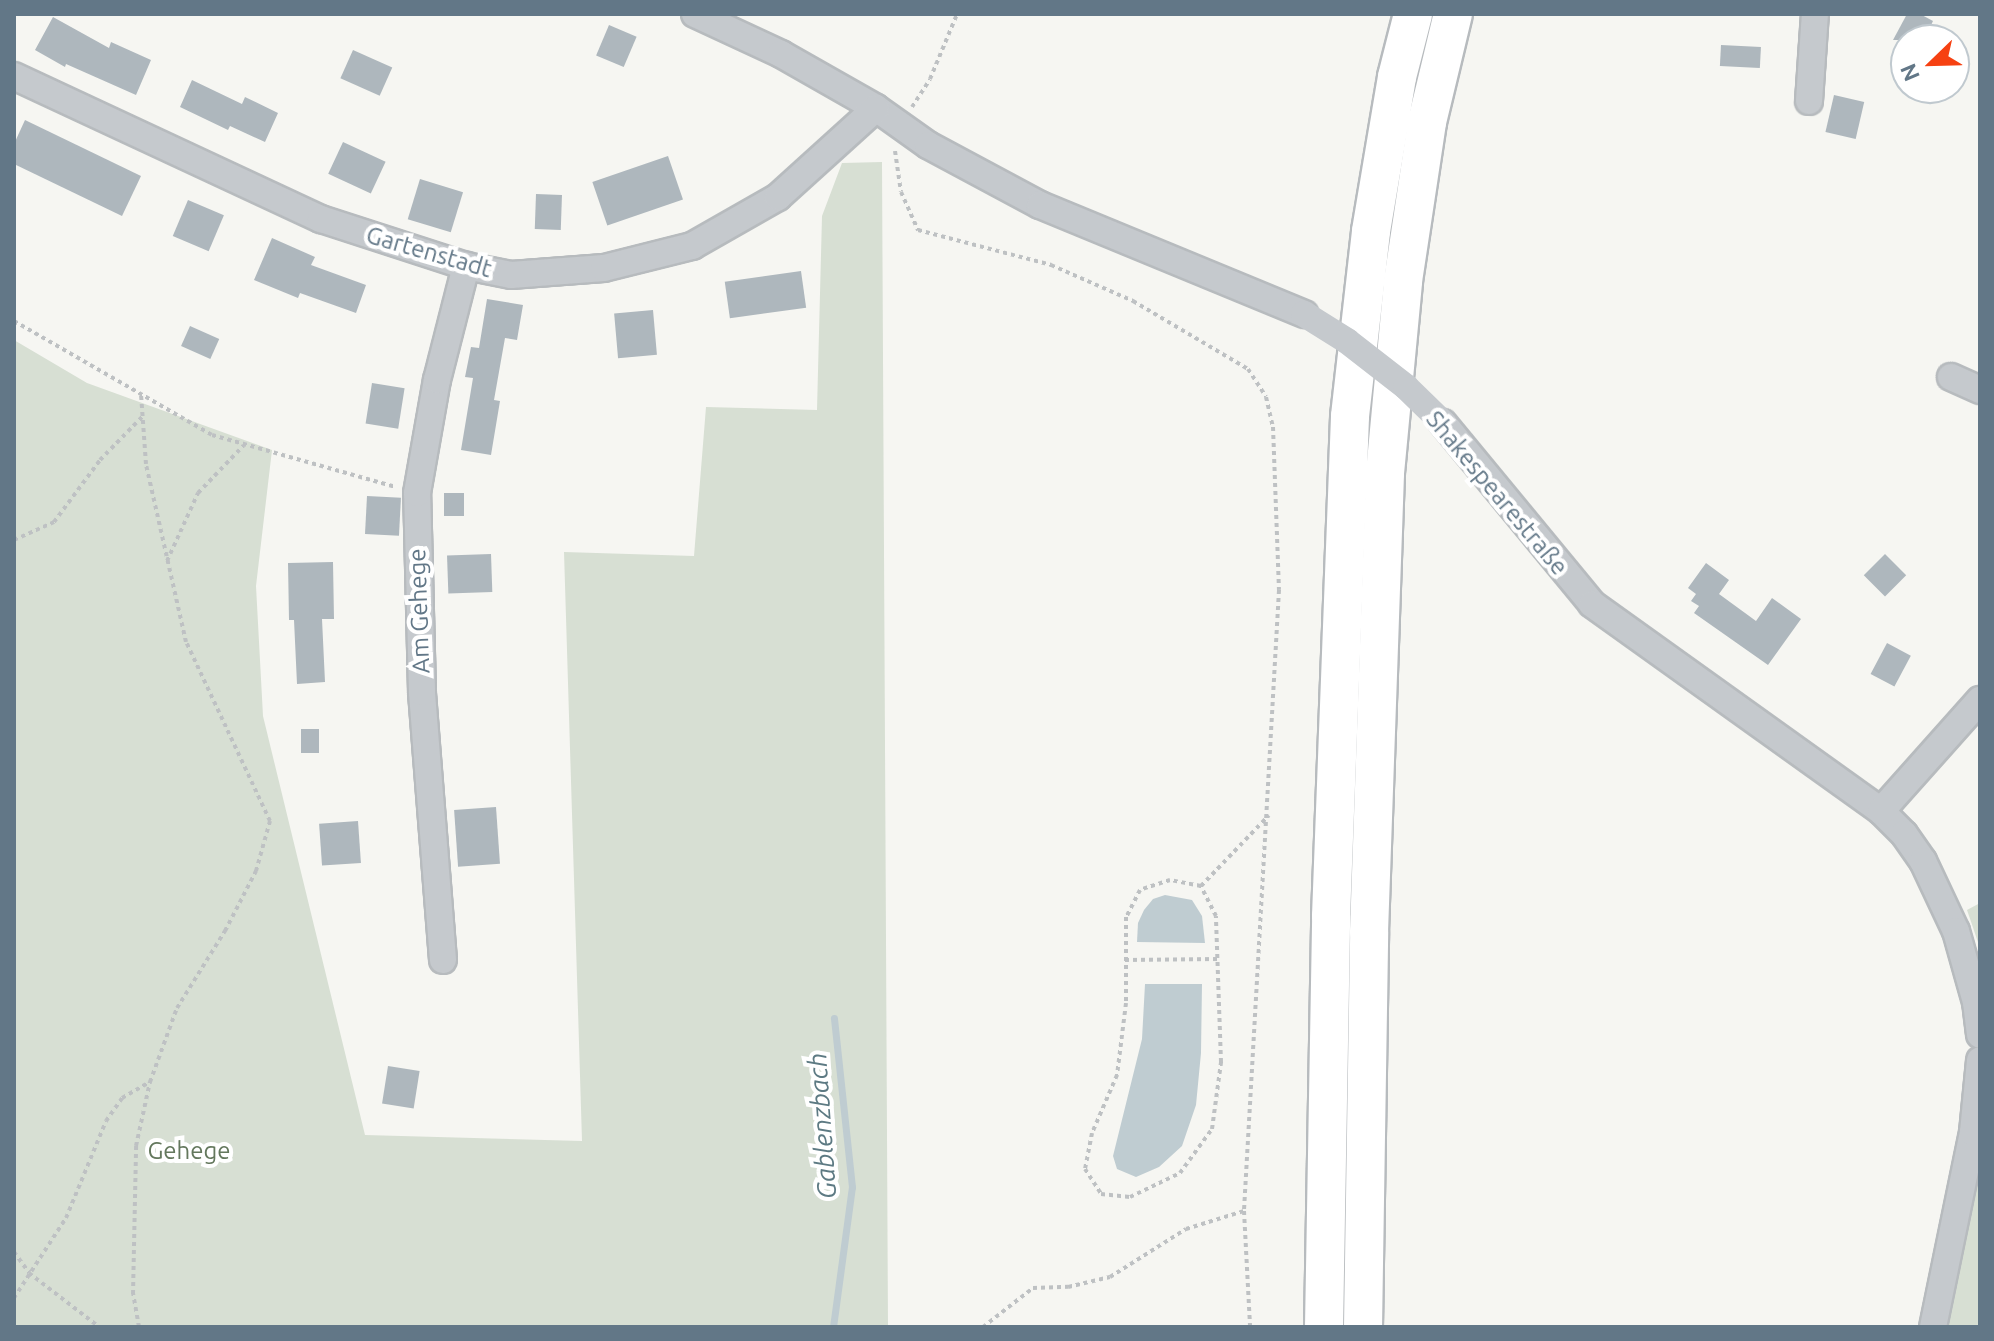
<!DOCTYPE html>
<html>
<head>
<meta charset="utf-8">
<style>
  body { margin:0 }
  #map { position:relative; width:1994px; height:1341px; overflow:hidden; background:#f6f6f2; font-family:Ubuntu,sans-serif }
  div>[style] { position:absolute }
  .green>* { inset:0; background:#d7dfd3 }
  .water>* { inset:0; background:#bfccd1 }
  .stream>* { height:7px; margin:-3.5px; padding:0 3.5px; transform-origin:3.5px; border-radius:3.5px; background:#bfccd1 }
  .building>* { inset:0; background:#aeb7bd; transform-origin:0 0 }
  .path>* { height:4px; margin-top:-2px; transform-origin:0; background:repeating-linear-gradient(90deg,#bec1c3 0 4px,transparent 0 8px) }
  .roads { filter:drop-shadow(2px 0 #b7bbbe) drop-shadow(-2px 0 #b7bbbe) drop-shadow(0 2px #b7bbbe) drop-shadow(0 -2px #b7bbbe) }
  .minor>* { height:26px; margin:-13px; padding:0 13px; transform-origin:13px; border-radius:13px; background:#c5c9cd }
  .highway>* { height:38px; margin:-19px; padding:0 19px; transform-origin:19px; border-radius:19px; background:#fff }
  .minor-bridge>* { height:26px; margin:-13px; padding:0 13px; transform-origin:13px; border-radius:13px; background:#c5c9cd }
  span { translate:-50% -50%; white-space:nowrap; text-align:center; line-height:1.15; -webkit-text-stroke:8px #fff; paint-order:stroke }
  .street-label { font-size:24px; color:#627787 }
  .park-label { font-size:24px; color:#64785d }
  .water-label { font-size:26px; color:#5d7a83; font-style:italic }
  .frame { position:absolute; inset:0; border:16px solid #627787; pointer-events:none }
  .north { position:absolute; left:1890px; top:24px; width:80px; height:80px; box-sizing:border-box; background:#fff; border:2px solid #c0c9cf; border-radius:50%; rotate:247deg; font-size:22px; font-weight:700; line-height:32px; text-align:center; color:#627787 }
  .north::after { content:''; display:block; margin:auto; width:28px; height:36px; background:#f64112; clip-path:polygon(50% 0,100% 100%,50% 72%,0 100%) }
</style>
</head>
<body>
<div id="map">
  <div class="green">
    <div style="clip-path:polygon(882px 162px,888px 1327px,14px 1327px,14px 340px,87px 383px,272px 450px,256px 586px,263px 716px,365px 1135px,582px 1141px,564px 552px,694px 556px,706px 407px,817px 410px,822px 216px,842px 163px)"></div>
    <div style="clip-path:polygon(1980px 903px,1980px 948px,1967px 910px)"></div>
    <div style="clip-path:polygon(1980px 1163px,1980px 1327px,1948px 1327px)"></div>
  </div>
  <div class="water">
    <div style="clip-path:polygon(1165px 895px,1192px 900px,1202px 916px,1205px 943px,1137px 942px,1138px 923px,1144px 910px,1153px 899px)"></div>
    <div style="clip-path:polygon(1145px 984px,1202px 984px,1201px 1053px,1196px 1105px,1182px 1146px,1159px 1167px,1136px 1177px,1117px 1169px,1113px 1156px,1142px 1039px)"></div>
  </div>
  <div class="stream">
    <div style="left:833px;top:1327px;width:141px;rotate:-82.3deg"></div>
    <div style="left:852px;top:1187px;width:170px;rotate:-96.1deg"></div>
  </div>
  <div class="building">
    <div style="clip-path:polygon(1907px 14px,1920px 14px,1933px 21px,1924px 40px,1893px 40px)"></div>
    <div style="clip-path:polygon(53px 17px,109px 48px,111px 42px,151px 60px,136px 95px,66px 64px,65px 67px,35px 50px)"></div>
    <div style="left:609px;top:25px;width:30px;height:33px;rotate:23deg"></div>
    <div style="left:1721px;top:45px;width:40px;height:21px;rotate:3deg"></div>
    <div style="left:353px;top:50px;width:43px;height:31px;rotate:24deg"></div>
    <div style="clip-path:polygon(192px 80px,242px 104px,245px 97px,278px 113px,265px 142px,230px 126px,228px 130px,180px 107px)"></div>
    <div style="left:1834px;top:95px;width:31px;height:38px;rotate:13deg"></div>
    <div style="clip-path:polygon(25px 120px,141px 176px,122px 216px,14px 164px,14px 144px)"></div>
    <div style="left:343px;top:142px;width:47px;height:35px;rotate:25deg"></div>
    <div style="left:668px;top:156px;width:46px;height:80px;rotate:71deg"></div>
    <div style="left:420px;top:179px;width:45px;height:42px;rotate:17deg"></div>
    <div style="left:536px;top:194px;width:26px;height:35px;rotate:2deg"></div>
    <div style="left:188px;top:200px;width:39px;height:39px;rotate:23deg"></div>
    <div style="clip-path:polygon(272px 238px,315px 257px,311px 265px,366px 285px,356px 313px,300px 293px,298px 298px,254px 280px)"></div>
    <div style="left:801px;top:271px;width:37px;height:77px;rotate:82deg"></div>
    <div style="clip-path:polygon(487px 299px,523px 305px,517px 340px,505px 338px,494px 400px,500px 401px,491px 455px,461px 450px,473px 378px,465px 377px,471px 347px,479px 348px)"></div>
    <div style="left:653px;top:310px;width:45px;height:39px;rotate:85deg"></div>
    <div style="left:190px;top:326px;width:32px;height:22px;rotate:24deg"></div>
    <div style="left:372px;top:383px;width:33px;height:41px;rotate:9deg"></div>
    <div style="left:464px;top:493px;width:23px;height:20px;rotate:90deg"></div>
    <div style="left:367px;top:496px;width:34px;height:38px;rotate:3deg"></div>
    <div style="left:491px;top:554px;width:38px;height:44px;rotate:88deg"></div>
    <div style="left:1885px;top:554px;width:30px;height:30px;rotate:45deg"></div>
    <div style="clip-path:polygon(333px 562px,334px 619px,322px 619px,325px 682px,297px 684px,294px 620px,289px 620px,288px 563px)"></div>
    <div style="clip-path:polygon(1706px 563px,1729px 580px,1719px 594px,1756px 621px,1772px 598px,1801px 619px,1768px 665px,1694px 613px,1699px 606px,1691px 601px,1696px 594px,1688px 588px)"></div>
    <div style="left:1887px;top:643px;width:27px;height:35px;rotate:28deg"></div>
    <div style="left:319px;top:729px;width:24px;height:18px;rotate:90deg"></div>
    <div style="left:496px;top:807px;width:57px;height:42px;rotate:86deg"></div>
    <div style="left:358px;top:821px;width:42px;height:39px;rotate:86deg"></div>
    <div style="left:388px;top:1066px;width:32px;height:38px;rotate:9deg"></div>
  </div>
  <div class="path">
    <div style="left:912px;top:107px;width:33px;rotate:-57deg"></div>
    <div style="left:930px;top:79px;width:70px;rotate:-67.4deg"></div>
    <div style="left:895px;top:151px;width:41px;rotate:81.7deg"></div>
    <div style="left:901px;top:192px;width:42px;rotate:65.9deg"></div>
    <div style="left:918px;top:230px;width:138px;rotate:14.7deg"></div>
    <div style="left:1051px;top:265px;width:90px;rotate:23.7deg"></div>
    <div style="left:1133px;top:301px;width:134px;rotate:30.6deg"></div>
    <div style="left:1248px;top:369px;width:33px;rotate:57deg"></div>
    <div style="left:1266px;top:397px;width:31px;rotate:77deg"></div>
    <div style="left:1273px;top:427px;width:163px;rotate:87.9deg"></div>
    <div style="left:1279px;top:590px;width:622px;rotate:93.23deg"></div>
    <div style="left:1244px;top:1211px;width:116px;rotate:87deg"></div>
    <div style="left:14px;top:321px;width:228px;rotate:29.9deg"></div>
    <div style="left:212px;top:435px;width:191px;rotate:15.8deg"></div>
    <div style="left:14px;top:540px;width:44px;rotate:-24.2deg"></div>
    <div style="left:54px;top:522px;width:77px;rotate:-53.4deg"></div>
    <div style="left:100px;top:460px;width:62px;rotate:-45.7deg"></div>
    <div style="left:167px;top:561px;width:75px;rotate:-65.5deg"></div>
    <div style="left:198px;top:493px;width:66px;rotate:-46.2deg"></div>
    <div style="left:1201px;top:886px;width:32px;rotate:-169deg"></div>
    <div style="left:1170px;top:880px;width:32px;rotate:162deg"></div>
    <div style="left:1140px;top:890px;width:30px;rotate:117deg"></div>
    <div style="left:1126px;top:917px;width:86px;rotate:90deg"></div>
    <div style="left:1126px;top:1003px;width:73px;rotate:97.1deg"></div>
    <div style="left:1117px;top:1075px;width:63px;rotate:113.3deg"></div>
    <div style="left:1092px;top:1133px;width:37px;rotate:101deg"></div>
    <div style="left:1085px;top:1169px;width:30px;rotate:57deg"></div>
    <div style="left:1101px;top:1194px;width:29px;rotate:6deg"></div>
    <div style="left:1130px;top:1197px;width:55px;rotate:-25.6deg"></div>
    <div style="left:1180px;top:1173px;width:54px;rotate:-54deg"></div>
    <div style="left:1212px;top:1129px;width:68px;rotate:-82.3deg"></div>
    <div style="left:1221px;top:1062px;width:146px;rotate:-92deg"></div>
    <div style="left:1216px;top:916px;width:34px;rotate:-117deg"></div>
    <div style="left:1201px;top:886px;width:98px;rotate:-46.2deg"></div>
    <div style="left:1125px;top:960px;width:93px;rotate:-0.6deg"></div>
    <div style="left:14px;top:1252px;width:26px;rotate:54deg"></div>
    <div style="left:29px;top:1273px;width:88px;rotate:37.6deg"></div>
    <div style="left:14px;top:1298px;width:95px;rotate:-57deg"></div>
    <div style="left:66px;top:1218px;width:105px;rotate:-67.6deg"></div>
    <div style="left:106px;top:1121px;width:28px;rotate:-55deg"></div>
    <div style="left:122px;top:1098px;width:32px;rotate:-30deg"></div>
    <div style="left:139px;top:1327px;width:34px;rotate:-100deg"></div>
    <div style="left:133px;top:1294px;width:148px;rotate:-88.8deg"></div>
    <div style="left:136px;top:1146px;width:66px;rotate:-77.7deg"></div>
    <div style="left:150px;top:1082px;width:79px;rotate:-70deg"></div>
    <div style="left:177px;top:1008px;width:91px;rotate:-58.1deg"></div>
    <div style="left:225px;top:931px;width:68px;rotate:-62.7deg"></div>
    <div style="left:256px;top:871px;width:52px;rotate:-74.4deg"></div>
    <div style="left:270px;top:821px;width:198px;rotate:-115.1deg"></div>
    <div style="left:186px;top:642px;width:182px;rotate:-102.7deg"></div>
    <div style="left:146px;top:464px;width:69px;rotate:-94.1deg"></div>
    <div style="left:983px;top:1327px;width:63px;rotate:-38deg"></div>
    <div style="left:1033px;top:1288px;width:35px;rotate:-2deg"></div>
    <div style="left:1068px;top:1287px;width:43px;rotate:-13.4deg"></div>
    <div style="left:1110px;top:1277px;width:90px;rotate:-32.3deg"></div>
    <div style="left:1186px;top:1229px;width:61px;rotate:-17.2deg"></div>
  </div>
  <div class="roads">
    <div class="minor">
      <div style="left:695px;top:14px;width:95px;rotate:24.9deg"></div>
      <div style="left:781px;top:54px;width:109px;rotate:29.6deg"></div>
      <div style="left:876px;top:108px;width:64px;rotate:35.4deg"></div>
      <div style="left:928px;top:145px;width:127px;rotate:28.2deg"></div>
      <div style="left:1040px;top:205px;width:286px;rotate:22.4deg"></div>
      <div style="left:14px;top:76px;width:339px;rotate:25deg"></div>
      <div style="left:321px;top:219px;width:152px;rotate:18deg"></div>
      <div style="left:466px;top:266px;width:46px;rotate:11.3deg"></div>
      <div style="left:511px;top:275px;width:93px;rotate:-4.3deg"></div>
      <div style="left:604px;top:268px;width:91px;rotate:-14deg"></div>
      <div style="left:692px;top:246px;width:99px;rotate:-29.7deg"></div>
      <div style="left:778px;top:197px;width:132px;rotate:-42.2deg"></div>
      <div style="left:1809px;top:101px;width:87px;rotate:-86.1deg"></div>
      <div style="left:1951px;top:377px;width:32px;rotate:24deg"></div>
      <div style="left:1443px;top:423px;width:234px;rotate:50.5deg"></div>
      <div style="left:1592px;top:604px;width:355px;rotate:35.6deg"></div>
      <div style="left:1881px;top:811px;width:33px;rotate:45deg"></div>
      <div style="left:1904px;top:834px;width:33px;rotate:55deg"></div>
      <div style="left:1923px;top:861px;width:77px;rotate:64.8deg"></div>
      <div style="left:1956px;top:931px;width:74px;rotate:74.3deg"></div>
      <div style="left:1976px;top:1002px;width:33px;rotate:83deg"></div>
      <div style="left:1881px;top:811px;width:149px;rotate:-48.3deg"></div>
      <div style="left:443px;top:960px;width:269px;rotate:-94.5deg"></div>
      <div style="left:422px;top:692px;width:199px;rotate:-91.4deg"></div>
      <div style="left:417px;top:493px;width:115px;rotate:-80deg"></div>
      <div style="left:437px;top:380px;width:118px;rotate:-75.7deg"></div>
      <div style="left:1933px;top:1327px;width:199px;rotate:-78.4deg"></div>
      <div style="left:1973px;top:1132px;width:72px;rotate:-84.4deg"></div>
    </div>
    <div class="highway">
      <div style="left:1324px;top:1327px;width:411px;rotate:-89deg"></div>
      <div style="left:1331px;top:916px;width:500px;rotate:-87.82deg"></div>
      <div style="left:1350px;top:416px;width:186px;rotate:-83.5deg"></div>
      <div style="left:1371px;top:231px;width:156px;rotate:-80.4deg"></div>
      <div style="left:1397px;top:77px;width:65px;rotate:-75.7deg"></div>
      <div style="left:1363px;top:1327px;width:395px;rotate:-89.1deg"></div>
      <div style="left:1369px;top:932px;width:459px;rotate:-88deg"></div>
      <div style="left:1385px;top:473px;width:193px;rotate:-84.6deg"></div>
      <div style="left:1403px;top:281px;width:161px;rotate:-81.4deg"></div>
      <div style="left:1427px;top:122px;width:111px;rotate:-76.5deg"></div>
    </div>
  </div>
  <div class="minor-bridge">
    <div style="left:1304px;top:314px;width:51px;rotate:32.1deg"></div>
    <div style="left:1347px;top:341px;width:75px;rotate:37.9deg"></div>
    <div style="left:1406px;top:387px;width:52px;rotate:44.2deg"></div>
  </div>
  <div class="street-label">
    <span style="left:429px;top:252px;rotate:16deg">Gartenstadt</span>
    <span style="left:1497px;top:493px;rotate:50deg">Shakespearestraße</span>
    <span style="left:419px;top:611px;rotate:-92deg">Am Gehege</span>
  </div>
  <div class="park-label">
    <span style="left:189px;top:1151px">Gehege</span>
  </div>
  <div class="water-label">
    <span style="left:822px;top:1126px;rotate:-94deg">Gablenzbach</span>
  </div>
  <div class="frame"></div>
  <div class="north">N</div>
</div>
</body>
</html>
